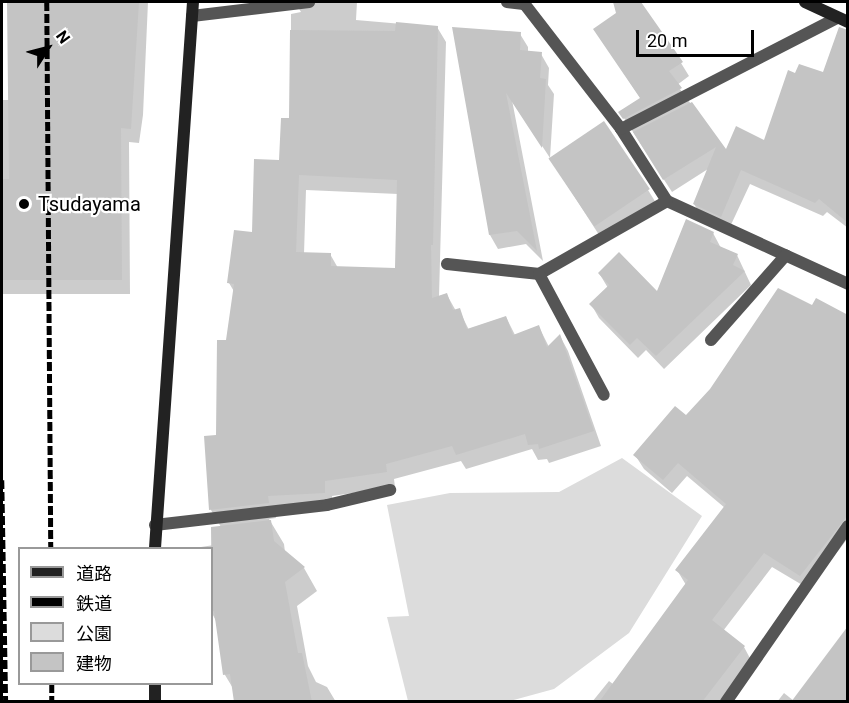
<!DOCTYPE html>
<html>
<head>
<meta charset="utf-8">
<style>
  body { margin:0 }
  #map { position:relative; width:849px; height:703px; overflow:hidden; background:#fff; font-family:Roboto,"Noto Sans JP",sans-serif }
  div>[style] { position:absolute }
  .green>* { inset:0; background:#dcdcdc }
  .shadow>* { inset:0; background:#0003 }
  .building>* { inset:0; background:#c4c4c4; transform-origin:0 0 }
  .street>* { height:12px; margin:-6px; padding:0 6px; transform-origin:6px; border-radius:6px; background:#555 }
  .secondary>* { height:12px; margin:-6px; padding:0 6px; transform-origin:6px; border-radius:6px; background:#222 }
  .rail>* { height:4.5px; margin-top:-2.25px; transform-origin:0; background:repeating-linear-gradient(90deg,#000 0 9px,transparent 0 12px) }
  .dots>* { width:16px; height:16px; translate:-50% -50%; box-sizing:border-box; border:3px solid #fff; border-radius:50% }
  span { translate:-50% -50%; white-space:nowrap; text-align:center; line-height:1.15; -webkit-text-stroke:4.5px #fff; paint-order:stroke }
  .poi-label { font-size:20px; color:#000 }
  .left { translate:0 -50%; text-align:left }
  .frame { position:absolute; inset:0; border:3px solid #000; pointer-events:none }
  .legend { position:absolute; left:18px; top:547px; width:195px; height:138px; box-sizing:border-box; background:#fff; border:2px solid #999; margin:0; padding:8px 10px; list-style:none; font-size:18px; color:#000 }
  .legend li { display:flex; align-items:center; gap:12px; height:30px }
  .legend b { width:30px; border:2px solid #999 }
  .north { position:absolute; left:18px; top:18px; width:60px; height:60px; -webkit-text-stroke:4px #fff; paint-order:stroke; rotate:54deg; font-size:16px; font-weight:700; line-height:24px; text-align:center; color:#000 }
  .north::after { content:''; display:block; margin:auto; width:21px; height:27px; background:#000; clip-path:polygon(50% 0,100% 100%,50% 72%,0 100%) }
  .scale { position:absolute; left:636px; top:30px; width:118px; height:27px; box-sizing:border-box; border:3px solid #000; border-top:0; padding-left:8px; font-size:18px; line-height:21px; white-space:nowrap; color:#000; -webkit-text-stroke:4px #fff; paint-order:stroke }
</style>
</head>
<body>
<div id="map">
  <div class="green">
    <div style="clip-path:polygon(622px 458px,702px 516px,629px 633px,554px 689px,510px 701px,408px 701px,387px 617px,409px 616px,387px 505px,450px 493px,559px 492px)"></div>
  </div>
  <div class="shadow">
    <div style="clip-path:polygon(9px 2px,148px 2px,143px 115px,139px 143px,129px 142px,130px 294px,2px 294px,2px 100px,10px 100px)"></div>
    <div style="clip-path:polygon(evenodd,266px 2px,357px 2px,356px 20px,437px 27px,446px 42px,439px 297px,447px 295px,456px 311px,459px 310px,469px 330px,506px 317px,515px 335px,539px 327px,549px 347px,560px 336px,568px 351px,601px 446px,549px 463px,547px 459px,538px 460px,532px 449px,466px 469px,461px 461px,394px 479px,395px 487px,332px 496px,333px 507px,275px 510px,276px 518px,269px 519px,284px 544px,285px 552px,304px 568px,317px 591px,297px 606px,308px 666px,316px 682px,327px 687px,336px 702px,235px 702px,234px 690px,225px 675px,217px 623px,212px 613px,212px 548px,201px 547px,214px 545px,221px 527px,211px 510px,205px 437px,217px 436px,235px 293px,229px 283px,254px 234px,281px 162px,291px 119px,291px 14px,301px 12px,296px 4px,266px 2px,306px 190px,398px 194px,396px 269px,338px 268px,330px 254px,304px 254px,306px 190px)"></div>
    <div style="clip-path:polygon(634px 2px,639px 2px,681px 63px,689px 76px,677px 85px,726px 152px,765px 142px,796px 75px,848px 71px,848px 228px,827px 212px,823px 216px,750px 184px,729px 229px,702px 217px,694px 204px,708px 169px,672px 192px,620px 112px,641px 99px,595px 30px)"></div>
    <div style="clip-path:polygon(454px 28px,520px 34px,528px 47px,528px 53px,541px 54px,549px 68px,548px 85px,554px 94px,550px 158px,512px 100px,543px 261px,526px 244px,498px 249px,490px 235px)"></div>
    <div style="clip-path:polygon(558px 171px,648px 190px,656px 203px,601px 238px)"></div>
    <div style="clip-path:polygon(713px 233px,721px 248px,737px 255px,751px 285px,664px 369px,646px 350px,638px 358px,599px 318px,591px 304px,608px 288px,599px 273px,658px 293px)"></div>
    <div style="clip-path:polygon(813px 307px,848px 316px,848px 538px,809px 589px,772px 567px,723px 631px,744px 647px,752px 662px,722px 702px,592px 702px,609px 681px,613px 684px,686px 585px,677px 570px,725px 508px,687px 476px,672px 493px,644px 469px,635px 455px,686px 417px)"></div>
    <div style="clip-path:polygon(784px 693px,794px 701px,848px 702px,777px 702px)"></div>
  </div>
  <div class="building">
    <div style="clip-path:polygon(7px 2px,139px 2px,131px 129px,121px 128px,122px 280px,2px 280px,2px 179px,9px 179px)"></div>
    <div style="clip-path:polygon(613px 2px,641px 2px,683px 62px,669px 71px,682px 88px,623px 119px,618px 112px,640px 98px,593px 29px,616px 13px)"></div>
    <div style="clip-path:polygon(evenodd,396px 22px,438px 26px,433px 245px,431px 245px,432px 298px,447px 293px,453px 310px,460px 308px,467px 329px,506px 316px,513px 335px,539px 325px,547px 347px,560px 334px,594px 431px,539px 449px,538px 444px,528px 445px,525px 434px,456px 455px,452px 446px,386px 464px,387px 472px,325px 481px,325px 493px,268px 496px,269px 503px,209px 510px,204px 436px,216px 435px,217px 340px,226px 340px,234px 284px,227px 283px,234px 230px,252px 232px,254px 159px,279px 160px,281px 118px,289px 118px,290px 30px,395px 31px,396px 22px,299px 175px,397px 180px,395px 268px,331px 266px,331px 253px,296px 252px,299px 175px)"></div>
    <div style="clip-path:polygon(452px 27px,521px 32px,520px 50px,542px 52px,540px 78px,546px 79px,542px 148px,506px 93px,537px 251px,517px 231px,489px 235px)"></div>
    <div style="clip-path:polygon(839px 27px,848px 30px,848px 223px,819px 199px,815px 203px,741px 170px,721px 217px,693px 204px,716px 147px,663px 180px,633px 132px,692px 102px,726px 149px,736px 126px,764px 140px,788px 70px,795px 73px,799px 64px,823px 72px)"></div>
    <div style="left:604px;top:121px;width:82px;height:67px;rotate:56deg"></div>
    <div style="clip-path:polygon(686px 219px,714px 232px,710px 242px,738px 254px,733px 265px,745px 271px,656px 356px,637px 338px,630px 345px,589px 304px,609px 285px,598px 273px,619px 252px,657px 291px)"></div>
    <div style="clip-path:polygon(778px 288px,812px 305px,816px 298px,848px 315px,848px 515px,800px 576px,764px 553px,712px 620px,745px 646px,702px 702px,599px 702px,688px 580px,675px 570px,726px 504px,678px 463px,663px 480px,633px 455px,675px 406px,686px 415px,710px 389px)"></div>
    <div style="clip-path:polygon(271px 520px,274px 541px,305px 567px,285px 582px,298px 653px,302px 653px,312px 702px,234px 702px,230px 674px,223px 675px,214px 611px,212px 612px,211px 527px)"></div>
    <div style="clip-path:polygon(848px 626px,848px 702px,791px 702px)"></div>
  </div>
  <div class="street">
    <div style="left:507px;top:2px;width:17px;rotate:7deg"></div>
    <div style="left:523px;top:2px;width:160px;rotate:52.3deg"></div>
    <div style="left:621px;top:129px;width:85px;rotate:57.4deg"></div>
    <div style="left:667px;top:201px;width:199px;rotate:24.6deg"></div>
    <div style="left:192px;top:16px;width:118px;rotate:-6.8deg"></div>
    <div style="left:621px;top:129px;width:243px;rotate:-27.2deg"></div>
    <div style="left:447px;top:264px;width:93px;rotate:6.2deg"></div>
    <div style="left:539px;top:274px;width:147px;rotate:-29.7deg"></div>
    <div style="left:539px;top:274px;width:137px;rotate:61.8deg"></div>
    <div style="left:711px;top:340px;width:113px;rotate:-48.6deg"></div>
    <div style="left:155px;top:525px;width:173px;rotate:-6.6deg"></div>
    <div style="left:327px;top:505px;width:65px;rotate:-13.4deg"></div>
    <div style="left:726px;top:702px;width:214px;rotate:-55.3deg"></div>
  </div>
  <div class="secondary">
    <div style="left:805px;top:2px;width:47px;rotate:24.9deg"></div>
    <div style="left:155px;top:548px;width:547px;rotate:-86.02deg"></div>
    <div style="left:155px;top:684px;width:18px;rotate:90deg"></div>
  </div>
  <div class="rail">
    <div style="left:47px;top:2px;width:546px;rotate:89.58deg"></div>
    <div style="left:2px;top:480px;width:222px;rotate:89deg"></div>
    <div style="left:52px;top:684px;width:18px;rotate:90deg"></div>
  </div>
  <div class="dots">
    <div style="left:24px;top:204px;background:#000"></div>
  </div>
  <div class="poi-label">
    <span class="left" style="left:38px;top:204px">Tsudayama</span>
  </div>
  <div class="frame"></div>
  <ul class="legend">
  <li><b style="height:8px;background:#222"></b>道路</li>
  <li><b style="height:8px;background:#000"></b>鉄道</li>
  <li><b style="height:16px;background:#dcdcdc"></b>公園</li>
  <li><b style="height:16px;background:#c4c4c4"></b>建物</li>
  </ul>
  <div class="north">N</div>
  <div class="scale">20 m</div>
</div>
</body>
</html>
